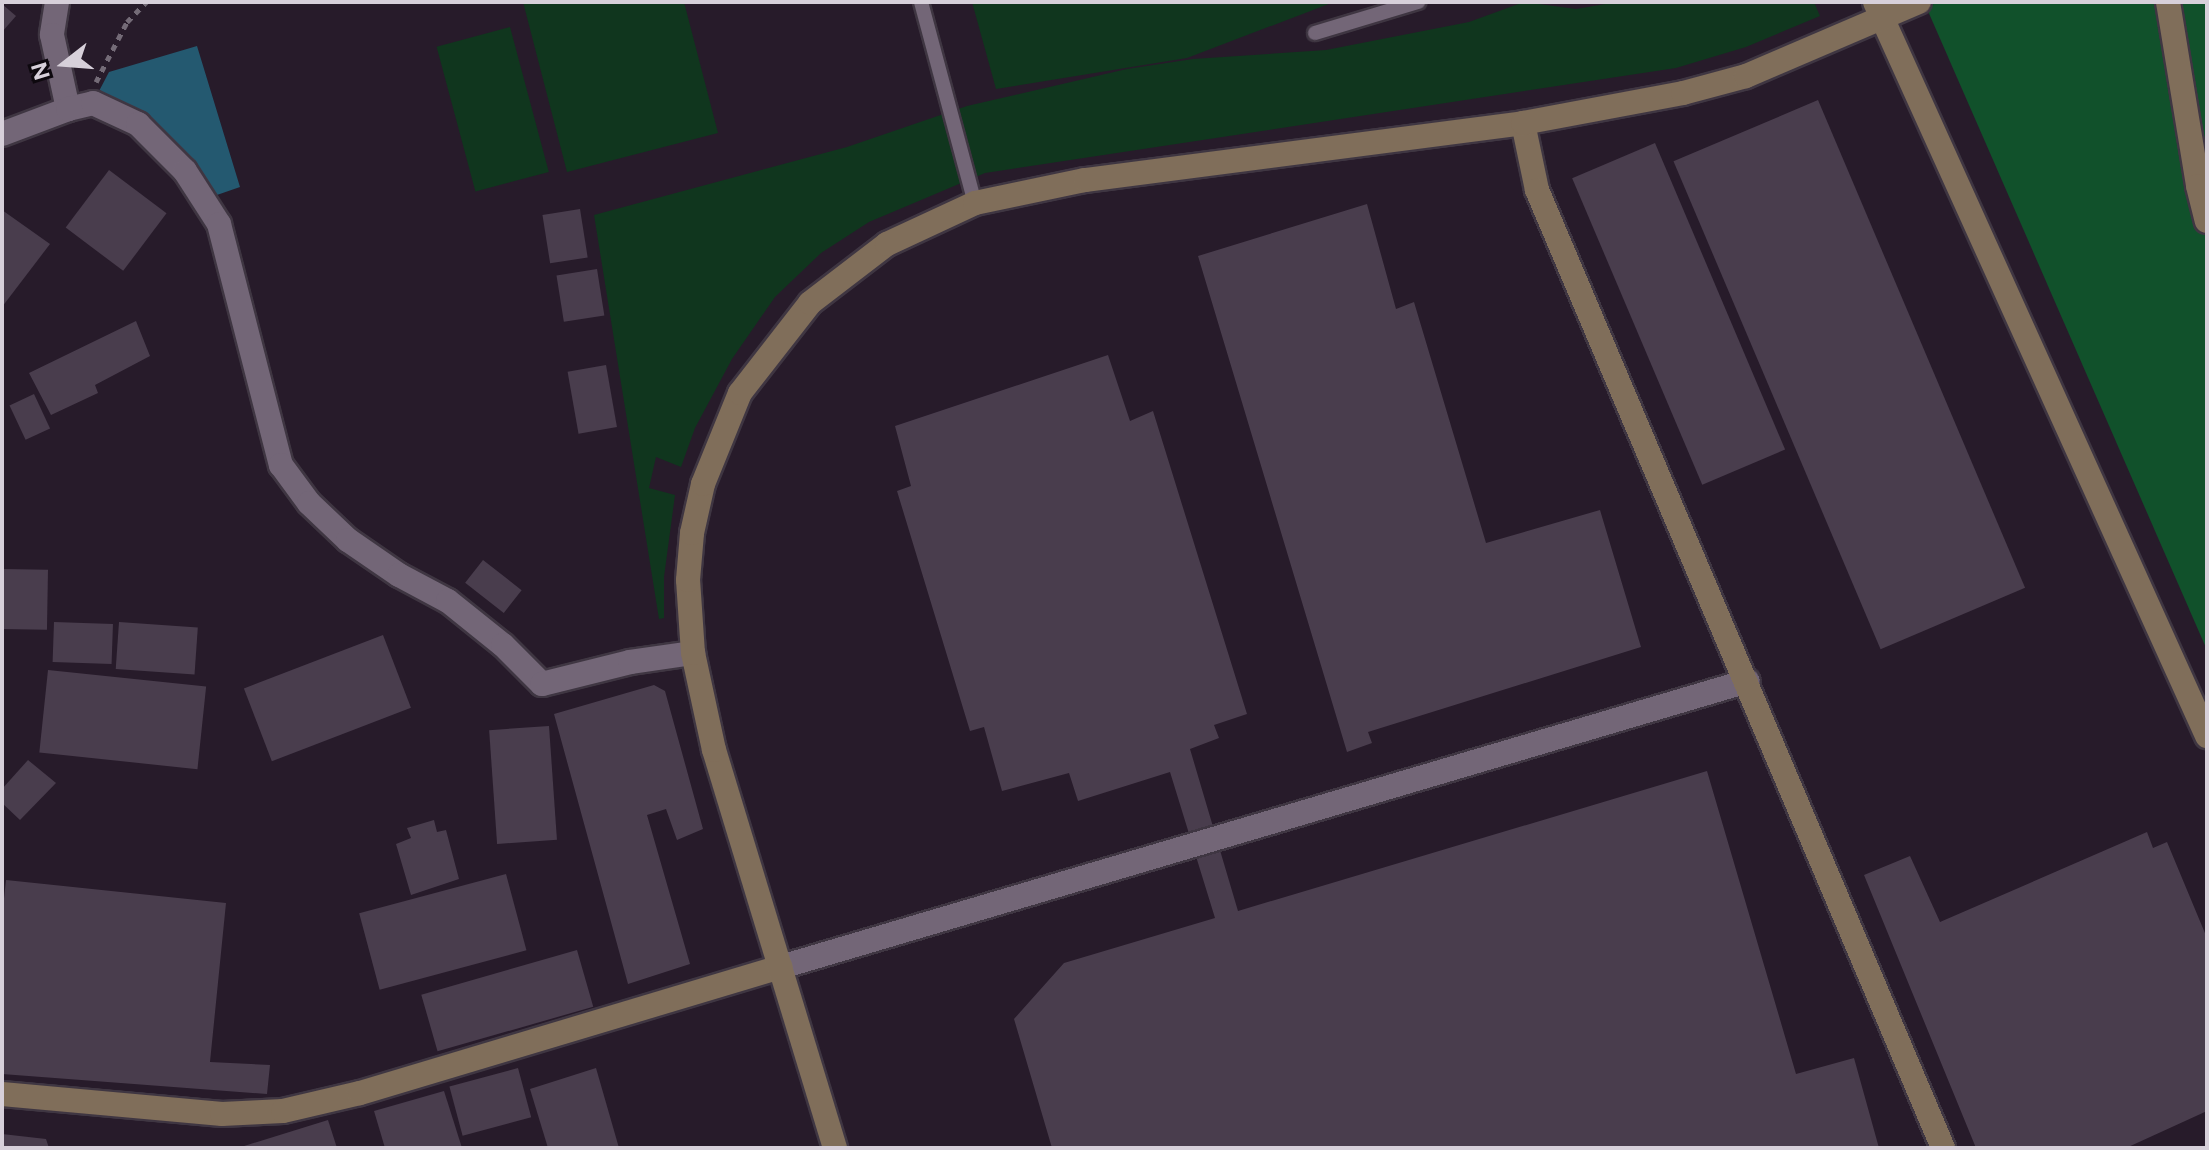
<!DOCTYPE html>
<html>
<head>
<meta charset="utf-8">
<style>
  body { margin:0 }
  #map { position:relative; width:2209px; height:1150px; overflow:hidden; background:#271b2a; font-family:Figtree,sans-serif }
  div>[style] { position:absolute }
  .green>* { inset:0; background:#10361e; transform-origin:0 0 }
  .forest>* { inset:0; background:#11512b }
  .water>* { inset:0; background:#245970 }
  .building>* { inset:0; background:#493d4d; transform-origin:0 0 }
  .path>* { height:5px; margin-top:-2.5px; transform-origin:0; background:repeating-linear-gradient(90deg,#746b77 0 6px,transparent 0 12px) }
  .roads { filter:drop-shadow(2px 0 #3f3642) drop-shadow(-2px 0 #3f3642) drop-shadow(0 2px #3f3642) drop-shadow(0 -2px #3f3642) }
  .lane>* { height:14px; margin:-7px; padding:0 7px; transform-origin:7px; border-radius:7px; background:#736677 }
  .street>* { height:24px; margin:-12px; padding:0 12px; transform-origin:12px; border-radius:12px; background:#736677 }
  .secondary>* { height:24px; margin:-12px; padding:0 12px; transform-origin:12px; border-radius:12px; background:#806e5a }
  span { translate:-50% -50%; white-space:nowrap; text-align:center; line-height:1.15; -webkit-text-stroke:8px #0d080e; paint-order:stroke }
  .frame { position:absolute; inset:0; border:4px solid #d7d0da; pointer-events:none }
  .north { position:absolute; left:24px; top:24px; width:80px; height:80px; -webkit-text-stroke:6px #0d080e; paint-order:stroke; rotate:253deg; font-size:22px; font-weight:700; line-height:32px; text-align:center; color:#d7d0da }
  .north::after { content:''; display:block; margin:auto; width:28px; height:36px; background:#d7d0da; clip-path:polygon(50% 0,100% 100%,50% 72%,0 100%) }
</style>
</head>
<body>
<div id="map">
  <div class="green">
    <div style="clip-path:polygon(523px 2px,684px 2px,718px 133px,567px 172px)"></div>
    <div style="clip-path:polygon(972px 2px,1334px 2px,1187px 58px,996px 89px)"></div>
    <div style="clip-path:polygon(1524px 2px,1576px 9px,1617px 2px,1814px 2px,1820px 16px,1746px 47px,1676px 68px,985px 173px,869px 222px,821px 253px,775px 297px,732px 359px,695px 428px,681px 467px,656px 457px,649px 488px,675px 495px,664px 577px,664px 618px,659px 619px,594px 215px,847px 147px,967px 106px,1127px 69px,1193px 59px,1326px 50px,1469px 22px)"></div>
    <div style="left:510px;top:27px;width:150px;height:76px;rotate:75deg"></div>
  </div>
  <div class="forest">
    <div style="clip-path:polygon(1924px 2px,2207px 2px,2207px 650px)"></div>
  </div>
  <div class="water">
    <div style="clip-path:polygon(197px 46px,240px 187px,214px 196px,200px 173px,160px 127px,120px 101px,98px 93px,109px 72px)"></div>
  </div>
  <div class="building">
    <div style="clip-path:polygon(2px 4px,16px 16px,2px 32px)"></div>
    <div style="left:1818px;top:100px;width:530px;height:157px;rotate:67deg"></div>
    <div style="left:1655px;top:143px;width:333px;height:90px;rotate:67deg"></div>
    <div style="left:109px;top:170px;width:72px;height:72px;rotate:37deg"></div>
    <div style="clip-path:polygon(1367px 204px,1396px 309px,1414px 302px,1486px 543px,1600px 510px,1641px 647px,1368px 732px,1372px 743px,1347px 752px,1198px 256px)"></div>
    <div style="left:580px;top:209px;width:49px;height:38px;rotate:81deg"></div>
    <div style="clip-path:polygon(2px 210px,50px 244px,2px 307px)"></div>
    <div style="left:597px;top:269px;width:47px;height:41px;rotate:81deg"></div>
    <div style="clip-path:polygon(136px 321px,150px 356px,95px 385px,98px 393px,51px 415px,29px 373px)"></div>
    <div style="clip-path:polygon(1108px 355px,1130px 421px,1153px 411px,1247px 714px,1214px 725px,1219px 738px,1190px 749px,1238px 911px,1707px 771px,1796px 1074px,1854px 1058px,1879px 1148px,1052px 1148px,1014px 1019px,1064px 963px,1215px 918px,1170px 772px,1078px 801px,1069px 773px,1002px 791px,984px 727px,970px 731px,897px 491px,911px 486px,895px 426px)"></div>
    <div style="left:606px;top:365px;width:63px;height:39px;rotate:80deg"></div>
    <div style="left:34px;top:394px;width:38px;height:27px;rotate:65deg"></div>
    <div style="left:483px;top:560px;width:49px;height:29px;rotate:38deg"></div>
    <div style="left:2px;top:569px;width:46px;height:60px;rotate:1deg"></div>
    <div style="left:54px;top:622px;width:59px;height:40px;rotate:2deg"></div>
    <div style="left:119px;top:622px;width:79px;height:47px;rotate:4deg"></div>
    <div style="left:383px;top:635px;width:78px;height:149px;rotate:69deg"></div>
    <div style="left:48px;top:670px;width:159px;height:83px;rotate:6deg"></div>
    <div style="clip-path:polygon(654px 685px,665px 691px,703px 829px,677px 840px,666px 809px,647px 815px,690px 964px,628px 984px,554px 714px)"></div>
    <div style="left:549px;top:726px;width:114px;height:60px;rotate:86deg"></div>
    <div style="clip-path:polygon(28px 760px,56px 783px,20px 820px,2px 803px,2px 789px)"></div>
    <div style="clip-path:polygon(434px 820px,437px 832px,446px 830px,459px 879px,411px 895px,396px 844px,411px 838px,407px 828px)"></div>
    <div style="clip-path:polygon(2147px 832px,2153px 848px,2167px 842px,2207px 938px,2207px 1111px,2126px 1148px,1976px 1148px,1864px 875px,1910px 856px,1940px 922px)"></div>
    <div style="left:506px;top:874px;width:79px;height:152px;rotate:75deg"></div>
    <div style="clip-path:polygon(6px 880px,226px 903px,210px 1062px,270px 1065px,267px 1094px,2px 1074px,2px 917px)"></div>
    <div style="left:577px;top:950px;width:59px;height:162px;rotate:74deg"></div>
    <div style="left:518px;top:1068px;width:51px;height:71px;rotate:75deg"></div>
    <div style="clip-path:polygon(596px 1068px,619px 1148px,548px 1148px,530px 1089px)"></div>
    <div style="clip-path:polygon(444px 1091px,462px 1148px,385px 1148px,374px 1111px)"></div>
    <div style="clip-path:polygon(328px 1120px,337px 1148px,241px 1148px,241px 1147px)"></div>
    <div style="clip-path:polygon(2px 1134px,46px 1139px,49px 1148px,2px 1148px)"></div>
  </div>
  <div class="path">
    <div style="left:96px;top:82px;width:68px;rotate:-62.7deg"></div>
    <div style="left:127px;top:22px;width:28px;rotate:-46deg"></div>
  </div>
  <div class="roads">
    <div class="lane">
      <div style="left:921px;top:2px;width:208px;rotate:75deg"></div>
      <div style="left:1315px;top:33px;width:108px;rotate:-16.8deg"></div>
    </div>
    <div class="street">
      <div style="left:57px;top:2px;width:33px;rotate:99deg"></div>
      <div style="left:52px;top:35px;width:76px;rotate:77.8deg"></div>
      <div style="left:2px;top:134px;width:71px;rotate:-20.7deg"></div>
      <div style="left:68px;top:109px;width:26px;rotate:-13deg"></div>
      <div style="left:93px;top:103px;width:50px;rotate:25deg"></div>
      <div style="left:138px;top:124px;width:66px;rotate:45deg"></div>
      <div style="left:185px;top:171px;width:63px;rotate:57.3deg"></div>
      <div style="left:219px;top:224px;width:249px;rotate:75.6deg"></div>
      <div style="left:281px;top:465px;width:47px;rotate:53.6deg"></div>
      <div style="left:309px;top:503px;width:54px;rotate:43.5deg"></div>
      <div style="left:348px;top:540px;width:62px;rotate:34.5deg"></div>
      <div style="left:399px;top:575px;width:55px;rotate:28deg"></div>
      <div style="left:448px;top:601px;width:70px;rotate:38.7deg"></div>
      <div style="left:503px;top:645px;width:55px;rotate:45deg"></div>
      <div style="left:542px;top:684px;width:91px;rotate:-14deg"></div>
      <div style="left:630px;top:662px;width:64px;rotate:-8.1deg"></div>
      <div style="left:781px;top:967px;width:1008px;rotate:-16.48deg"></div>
    </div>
    <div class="secondary">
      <div style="left:1875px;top:2px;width:806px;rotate:65.66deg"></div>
      <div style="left:2168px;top:2px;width:186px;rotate:80.7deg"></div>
      <div style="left:2198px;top:186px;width:36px;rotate:76deg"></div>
      <div style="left:1523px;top:123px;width:68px;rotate:78.2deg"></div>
      <div style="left:1537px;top:190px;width:1040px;rotate:67.03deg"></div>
      <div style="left:2px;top:1094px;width:221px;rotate:5.2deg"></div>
      <div style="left:222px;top:1114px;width:61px;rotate:-2.8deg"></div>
      <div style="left:283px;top:1111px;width:79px;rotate:-13.2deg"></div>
      <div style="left:360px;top:1093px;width:439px;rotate:-16.7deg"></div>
      <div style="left:835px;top:1148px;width:416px;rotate:-106.9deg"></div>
      <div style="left:714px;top:750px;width:99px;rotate:-102.2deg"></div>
      <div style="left:693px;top:653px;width:73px;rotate:-93.9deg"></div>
      <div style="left:688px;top:580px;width:47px;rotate:-85.1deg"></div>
      <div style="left:692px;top:533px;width:50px;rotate:-77.3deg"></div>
      <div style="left:703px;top:484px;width:98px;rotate:-67.9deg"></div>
      <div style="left:740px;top:393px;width:114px;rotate:-52.1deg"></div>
      <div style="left:810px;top:303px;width:97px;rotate:-37.5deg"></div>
      <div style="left:887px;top:244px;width:97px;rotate:-25deg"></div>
      <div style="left:975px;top:203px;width:112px;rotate:-11.8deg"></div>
      <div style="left:1085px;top:180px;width:442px;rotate:-7.4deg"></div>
      <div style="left:1523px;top:123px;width:163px;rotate:-10.6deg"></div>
      <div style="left:1683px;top:93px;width:65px;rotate:-15.1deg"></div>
      <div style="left:1746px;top:76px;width:188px;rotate:-23.2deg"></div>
    </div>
  </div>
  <div class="frame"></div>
  <div class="north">N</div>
</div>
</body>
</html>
